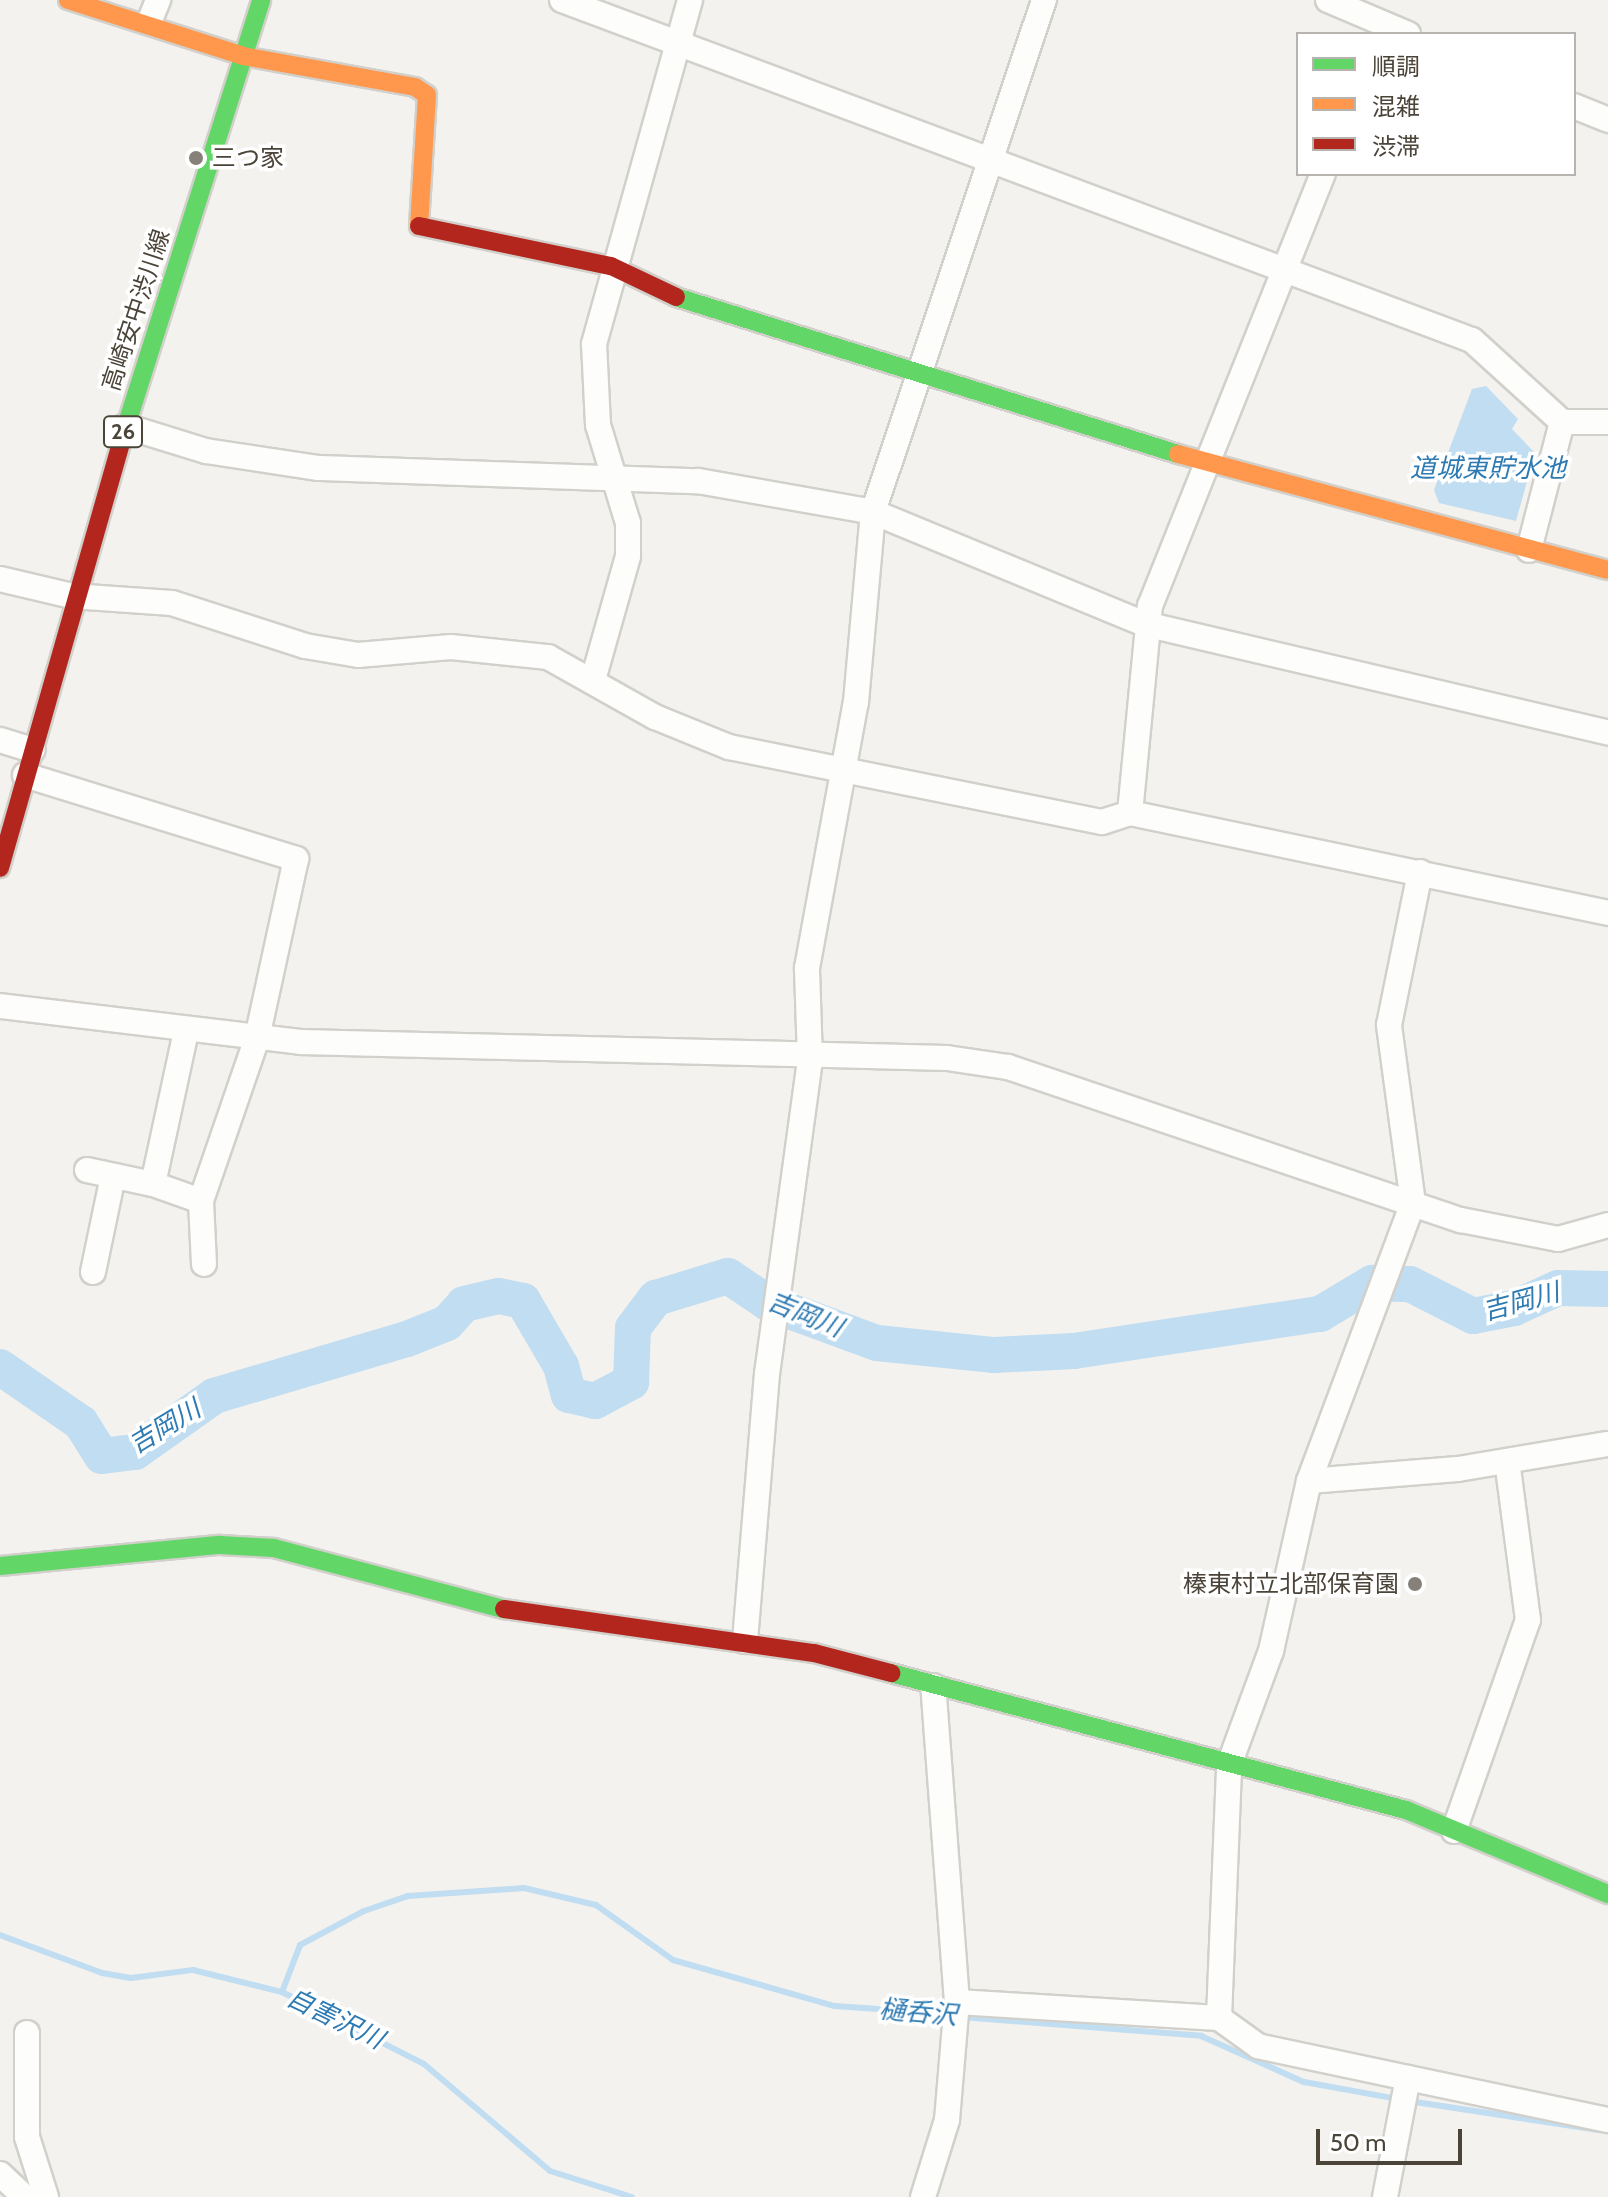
<!DOCTYPE html>
<html>
<head>
<meta charset="utf-8">
<style>
  body { margin:0 }
  #map { position:relative; width:1608px; height:2197px; overflow:hidden; background:#f4f2ee; font-family:Cabin,"Noto Sans JP",sans-serif }
  div>[style] { position:absolute }
  .water>* { inset:0; background:#c0ddf1 }
  .stream>* { height:6px; margin:-3px; padding:0 3px; transform-origin:3px; border-radius:3px; background:#c0ddf1 }
  .river>* { height:36px; margin:-18px; padding:0 18px; transform-origin:18px; border-radius:18px; background:#c0ddf1 }
  .roads { filter:drop-shadow(2px 0 #d2d0cb) drop-shadow(-2px 0 #d2d0cb) drop-shadow(0 2px #d2d0cb) drop-shadow(0 -2px #d2d0cb) }
  .street>* { height:24px; margin:-12px; padding:0 12px; transform-origin:12px; border-radius:12px; background:#fdfdfc }
  .fast>* { height:18px; margin:-9px; padding:0 9px; transform-origin:9px; border-radius:9px; background:#63d668 }
  .slow>* { height:18px; margin:-9px; padding:0 9px; transform-origin:9px; border-radius:9px; background:#ff974d }
  .jam>* { height:18px; margin:-9px; padding:0 9px; transform-origin:9px; border-radius:9px; background:#b3261e }
  .dots>* { width:22px; height:22px; translate:-50% -50%; box-sizing:border-box; border:4px solid #fff; border-radius:50% }
  span { translate:-50% -50%; white-space:nowrap; text-align:center; line-height:1.15; -webkit-text-stroke:7px #fff; paint-order:stroke }
  .shield-label span { padding:2px 6px; background:#fff; border:2px solid; border-radius:6px; -webkit-text-stroke-width:0 }
  .shield-label { font-size:22px; color:#4b4439; font-weight:700 }
  .poi-label { font-size:24px; color:#4b4439 }
  .left { translate:0 -50%; text-align:left }
  .right { translate:-100% -50%; text-align:right }
  .street-label { font-size:24px; color:#4b4439 }
  .water-label { font-size:26px; color:#2e7ab2; font-style:italic }
  .legend { position:absolute; left:1296px; top:32px; width:280px; height:144px; box-sizing:border-box; background:#fff; border:2px solid #b7b4b0; margin:0; padding:10px 14px; list-style:none; font-size:24px; color:#4b4439 }
  .legend li { display:flex; align-items:center; gap:16px; height:40px }
  .legend b { width:40px; border:2px solid #b7b4b0 }
  .scale { position:absolute; left:1316px; top:2129px; width:146px; height:36px; box-sizing:border-box; border:4px solid #4b4439; border-top:0; padding-left:10px; font-size:24px; line-height:28px; white-space:nowrap; color:#4b4439; -webkit-text-stroke:6px #fff; paint-order:stroke }
</style>
</head>
<body>
<div id="map">
  <div class="water">
    <div style="clip-path:polygon(1486px 386px,1518px 419px,1512px 429px,1535px 453px,1516px 521px,1439px 503px,1434px 490px,1472px 389px)"></div>
  </div>
  <div class="stream">
    <div style="left:0;top:1935px;width:109px;rotate:20.4deg"></div>
    <div style="left:102px;top:1973px;width:29px;rotate:10deg"></div>
    <div style="left:131px;top:1978px;width:63px;rotate:-7.4deg"></div>
    <div style="left:193px;top:1970px;width:92px;rotate:13.9deg"></div>
    <div style="left:282px;top:1992px;width:159px;rotate:26.9deg"></div>
    <div style="left:424px;top:2064px;width:165px;rotate:40.3deg"></div>
    <div style="left:550px;top:2171px;width:86px;rotate:17.6deg"></div>
    <div style="left:282px;top:1992px;width:50px;rotate:-69deg"></div>
    <div style="left:300px;top:1945px;width:72px;rotate:-28deg"></div>
    <div style="left:364px;top:1911px;width:46px;rotate:-18.8deg"></div>
    <div style="left:408px;top:1896px;width:116px;rotate:-3.9deg"></div>
    <div style="left:524px;top:1888px;width:74px;rotate:13.3deg"></div>
    <div style="left:596px;top:1905px;width:95px;rotate:35.5deg"></div>
    <div style="left:673px;top:1960px;width:168px;rotate:15.9deg"></div>
    <div style="left:835px;top:2006px;width:116px;rotate:3.9deg"></div>
    <div style="left:962px;top:2017px;width:240px;rotate:4.5deg"></div>
    <div style="left:1201px;top:2036px;width:113px;rotate:24.1deg"></div>
    <div style="left:1304px;top:2082px;width:96px;rotate:10.3deg"></div>
    <div style="left:1409px;top:2101px;width:192px;rotate:8.7deg"></div>
  </div>
  <div class="river">
    <div style="left:0;top:1367px;width:98px;rotate:34.7deg"></div>
    <div style="left:81px;top:1423px;width:39px;rotate:58deg"></div>
    <div style="left:102px;top:1456px;width:33px;rotate:-7deg"></div>
    <div style="left:135px;top:1452px;width:97px;rotate:-35.3deg"></div>
    <div style="left:214px;top:1396px;width:201px;rotate:-16.5deg"></div>
    <div style="left:407px;top:1339px;width:43px;rotate:-21.8deg"></div>
    <div style="left:447px;top:1323px;width:25px;rotate:-48deg"></div>
    <div style="left:464px;top:1304px;width:36px;rotate:-13deg"></div>
    <div style="left:499px;top:1296px;width:25px;rotate:12deg"></div>
    <div style="left:523px;top:1301px;width:75px;rotate:59.7deg"></div>
    <div style="left:561px;top:1366px;width:30px;rotate:75deg"></div>
    <div style="left:569px;top:1395px;width:27px;rotate:13deg"></div>
    <div style="left:595px;top:1401px;width:41px;rotate:-27.8deg"></div>
    <div style="left:631px;top:1382px;width:54px;rotate:-87.9deg"></div>
    <div style="left:633px;top:1328px;width:38px;rotate:-53deg"></div>
    <div style="left:656px;top:1298px;width:75px;rotate:-17deg"></div>
    <div style="left:728px;top:1276px;width:48px;rotate:34deg"></div>
    <div style="left:768px;top:1303px;width:116px;rotate:20.2deg"></div>
    <div style="left:877px;top:1343px;width:118px;rotate:5.9deg"></div>
    <div style="left:994px;top:1355px;width:80px;rotate:-2.9deg"></div>
    <div style="left:1074px;top:1351px;width:249px;rotate:-8.6deg"></div>
    <div style="left:1320px;top:1314px;width:61px;rotate:-30.8deg"></div>
    <div style="left:1372px;top:1283px;width:38px;rotate:2deg"></div>
    <div style="left:1410px;top:1284px;width:71px;rotate:26.9deg"></div>
    <div style="left:1473px;top:1316px;width:42px;rotate:-11deg"></div>
    <div style="left:1514px;top:1308px;width:48px;rotate:-24.4deg"></div>
    <div style="left:1558px;top:1288px;width:50px;rotate:1.1deg"></div>
  </div>
  <div class="roads">
    <div class="street">
      <div style="left:562px;top:0;width:971px;rotate:20.49deg"></div>
      <div style="left:1472px;top:340px;width:122px;rotate:42.3deg"></div>
      <div style="left:1562px;top:422px;width:132px;rotate:104.5deg"></div>
      <div style="left:1328px;top:0;width:87px;rotate:23deg"></div>
      <div style="left:150px;top:20px;width:22px;rotate:-68deg"></div>
      <div style="left:1574px;top:106px;width:37px;rotate:22deg"></div>
      <div style="left:1562px;top:422px;width:46px"></div>
      <div style="left:125px;top:426px;width:85px;rotate:17.2deg"></div>
      <div style="left:206px;top:451px;width:114px;rotate:8.6deg"></div>
      <div style="left:319px;top:468px;width:379px;rotate:2deg"></div>
      <div style="left:698px;top:481px;width:178px;rotate:10deg"></div>
      <div style="left:873px;top:512px;width:294px;rotate:22.4deg"></div>
      <div style="left:1145px;top:624px;width:476px;rotate:13.2deg"></div>
      <div style="left:0;top:579px;width:74px;rotate:13.3deg"></div>
      <div style="left:72px;top:596px;width:100px;rotate:4deg"></div>
      <div style="left:172px;top:603px;width:140px;rotate:17.9deg"></div>
      <div style="left:305px;top:646px;width:54px;rotate:9.6deg"></div>
      <div style="left:358px;top:655px;width:93px;rotate:-4.9deg"></div>
      <div style="left:451px;top:647px;width:98px;rotate:5.9deg"></div>
      <div style="left:548px;top:657px;width:123px;rotate:29.3deg"></div>
      <div style="left:655px;top:717px;width:80px;rotate:22.1deg"></div>
      <div style="left:729px;top:747px;width:380px;rotate:11.4deg"></div>
      <div style="left:1102px;top:822px;width:29px;rotate:-18deg"></div>
      <div style="left:1130px;top:813px;width:488px;rotate:11.8deg"></div>
      <div style="left:593px;top:680px;width:129px;rotate:-74.2deg"></div>
      <div style="left:628px;top:556px;width:33px;rotate:-90deg"></div>
      <div style="left:628px;top:523px;width:102px;rotate:-107deg"></div>
      <div style="left:598px;top:425px;width:81px;rotate:-92.8deg"></div>
      <div style="left:594px;top:344px;width:357px;rotate:-74.4deg"></div>
      <div style="left:0;top:740px;width:34px;rotate:17deg"></div>
      <div style="left:25px;top:775px;width:284px;rotate:17.2deg"></div>
      <div style="left:296px;top:859px;width:183px;rotate:102.3deg"></div>
      <div style="left:257px;top:1038px;width:172px;rotate:109deg"></div>
      <div style="left:201px;top:1201px;width:63px;rotate:87.3deg"></div>
      <div style="left:1130px;top:813px;width:208px;rotate:-84.5deg"></div>
      <div style="left:1150px;top:606px;width:465px;rotate:-68.2deg"></div>
      <div style="left:0;top:1006px;width:303px;rotate:6.8deg"></div>
      <div style="left:301px;top:1042px;width:646px;rotate:1.42deg"></div>
      <div style="left:947px;top:1058px;width:62px;rotate:8.4deg"></div>
      <div style="left:1008px;top:1067px;width:478px;rotate:18.7deg"></div>
      <div style="left:1461px;top:1220px;width:99px;rotate:11.1deg"></div>
      <div style="left:1558px;top:1239px;width:52px;rotate:-15.6deg"></div>
      <div style="left:87px;top:1170px;width:67px;rotate:12deg"></div>
      <div style="left:153px;top:1184px;width:157px;rotate:-77.8deg"></div>
      <div style="left:153px;top:1184px;width:51px;rotate:19.5deg"></div>
      <div style="left:93px;top:1272px;width:98px;rotate:-78.2deg"></div>
      <div style="left:1309px;top:1481px;width:149px;rotate:-4.6deg"></div>
      <div style="left:1458px;top:1469px;width:152px;rotate:-9.5deg"></div>
      <div style="left:745px;top:1641px;width:268px;rotate:-85.3deg"></div>
      <div style="left:767px;top:1374px;width:317px;rotate:-82.2deg"></div>
      <div style="left:810px;top:1060px;width:92px;rotate:-91.9deg"></div>
      <div style="left:807px;top:968px;width:270px;rotate:-79.6deg"></div>
      <div style="left:856px;top:702px;width:191px;rotate:-84.9deg"></div>
      <div style="left:873px;top:512px;width:540px;rotate:-71.53deg"></div>
      <div style="left:1454px;top:1831px;width:224px;rotate:-70.7deg"></div>
      <div style="left:1528px;top:1620px;width:160px;rotate:-97.5deg"></div>
      <div style="left:957px;top:2002px;width:262px;rotate:3.5deg"></div>
      <div style="left:27px;top:2033px;width:104px;rotate:90deg"></div>
      <div style="left:27px;top:2137px;width:63px;rotate:72.4deg"></div>
      <div style="left:1408px;top:2078px;width:204px;rotate:11.9deg"></div>
      <div style="left:0;top:2174px;width:34px;rotate:43deg"></div>
      <div style="left:923px;top:2197px;width:81px;rotate:-72.7deg"></div>
      <div style="left:947px;top:2120px;width:118px;rotate:-85.2deg"></div>
      <div style="left:957px;top:2002px;width:317px;rotate:-94.3deg"></div>
      <div style="left:1385px;top:2197px;width:121px;rotate:-79.1deg"></div>
      <div style="left:1408px;top:2078px;width:153px;rotate:-168deg"></div>
      <div style="left:1258px;top:2046px;width:48px;rotate:-144.3deg"></div>
      <div style="left:1219px;top:2018px;width:253px;rotate:-87.7deg"></div>
      <div style="left:1229px;top:1765px;width:121px;rotate:-69.8deg"></div>
      <div style="left:1271px;top:1651px;width:174px;rotate:-77.4deg"></div>
      <div style="left:1309px;top:1481px;width:297px;rotate:-69.5deg"></div>
      <div style="left:1413px;top:1203px;width:180px;rotate:-97.7deg"></div>
      <div style="left:1389px;top:1025px;width:156px;rotate:-78.5deg"></div>
    </div>
    <div class="fast">
      <div style="left:676px;top:297px;width:526px;rotate:17.37deg"></div>
      <div style="left:123px;top:436px;width:457px;rotate:-72.4deg"></div>
      <div style="left:0;top:1566px;width:221px;rotate:-5.5deg"></div>
      <div style="left:220px;top:1545px;width:54px;rotate:3.2deg"></div>
      <div style="left:274px;top:1548px;width:238px;rotate:14.9deg"></div>
      <div style="left:891px;top:1673px;width:533px;rotate:14.9deg"></div>
      <div style="left:1406px;top:1810px;width:219px;rotate:22.6deg"></div>
    </div>
    <div class="slow">
      <div style="left:68px;top:0;width:184px;rotate:17.7deg"></div>
      <div style="left:243px;top:56px;width:175px;rotate:10.2deg"></div>
      <div style="left:415px;top:87px;width:14px;rotate:34deg"></div>
      <div style="left:427px;top:95px;width:131px;rotate:93.5deg"></div>
      <div style="left:1178px;top:454px;width:445px;rotate:15.1deg"></div>
    </div>
    <div class="jam">
      <div style="left:419px;top:226px;width:196px;rotate:11.8deg"></div>
      <div style="left:611px;top:266px;width:72px;rotate:25.5deg"></div>
      <div style="left:0;top:868px;width:449px;rotate:-74.1deg"></div>
      <div style="left:504px;top:1609px;width:313px;rotate:8.1deg"></div>
      <div style="left:814px;top:1653px;width:80px;rotate:14.6deg"></div>
    </div>
  </div>
  <div class="dots">
    <div style="left:196px;top:158px;background:#868178"></div>
    <div style="left:1415px;top:1584px;background:#868178"></div>
  </div>
  <div class="shield-label">
    <span style="left:123px;top:432px">26</span>
  </div>
  <div class="poi-label">
    <span class="left" style="left:212px;top:158px">三つ家</span>
    <span class="right" style="left:1399px;top:1584px">榛東村立北部保育園</span>
  </div>
  <div class="street-label">
    <span style="left:136px;top:310px;rotate:-72deg">高崎安中渋川線</span>
  </div>
  <div class="water-label">
    <span style="left:1488px;top:469px">道城東貯水池</span>
    <span style="left:1521px;top:1302px;rotate:-15deg">吉岡川</span>
    <span style="left:805px;top:1315px;rotate:22deg">吉岡川</span>
    <span style="left:165px;top:1427px;rotate:-31deg">吉岡川</span>
    <span style="left:918px;top:2013px;rotate:5deg">樋呑沢</span>
    <span style="left:335px;top:2019px;rotate:26deg">自害沢川</span>
  </div>
  <ul class="legend">
  <li><b style="height:10px;background:#63d668"></b>順調</li>
  <li><b style="height:10px;background:#ff974d"></b>混雑</li>
  <li><b style="height:10px;background:#b3261e"></b>渋滞</li>
  </ul>
  <div class="scale">50 m</div>
</div>
</body>
</html>
